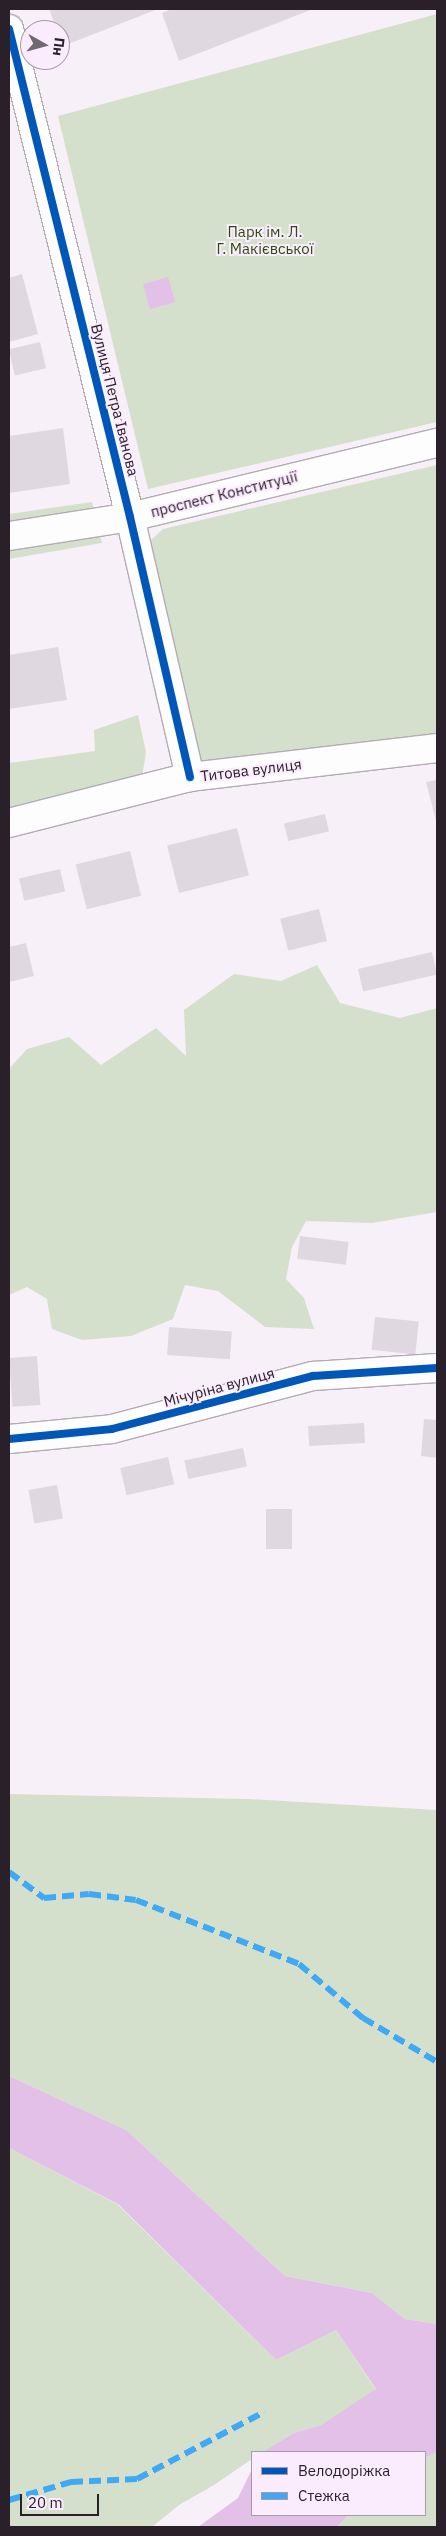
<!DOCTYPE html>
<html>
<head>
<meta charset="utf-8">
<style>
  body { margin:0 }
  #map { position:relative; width:446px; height:2536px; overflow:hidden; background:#f8f0f9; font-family:"IBM Plex Sans",sans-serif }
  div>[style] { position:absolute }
  .green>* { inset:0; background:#d4e0cb }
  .water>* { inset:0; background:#e2c0e7; transform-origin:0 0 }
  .building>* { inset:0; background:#e0d8e1; transform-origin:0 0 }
  .roads { filter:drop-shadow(1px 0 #b3abb4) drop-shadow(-1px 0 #b3abb4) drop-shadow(0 1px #b3abb4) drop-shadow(0 -1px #b3abb4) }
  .minor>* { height:28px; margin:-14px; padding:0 14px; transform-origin:14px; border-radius:14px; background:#fefdfe }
  .major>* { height:28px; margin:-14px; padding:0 14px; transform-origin:14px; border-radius:14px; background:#fefdfe }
  .quiet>* { height:6px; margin-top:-3px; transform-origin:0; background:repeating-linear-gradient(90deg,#3fa9f5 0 12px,transparent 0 18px) }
  .cycleway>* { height:8px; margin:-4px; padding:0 4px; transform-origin:4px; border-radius:4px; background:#0057b8 }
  span { translate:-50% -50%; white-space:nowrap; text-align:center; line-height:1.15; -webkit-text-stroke:4px #fbecfd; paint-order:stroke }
  .park-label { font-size:15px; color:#2b4b0f }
  .street-label { font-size:15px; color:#29202a }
  .frame { position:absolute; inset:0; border:10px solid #29202a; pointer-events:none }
  .legend { position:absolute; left:251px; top:2451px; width:175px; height:65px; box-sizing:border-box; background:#fbecfd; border:1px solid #a79aa9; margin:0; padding:6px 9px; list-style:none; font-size:15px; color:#29202a }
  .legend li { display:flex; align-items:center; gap:10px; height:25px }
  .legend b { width:25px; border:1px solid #a79aa9 }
  .north { position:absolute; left:20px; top:20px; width:50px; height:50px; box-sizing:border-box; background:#fbecfd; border:1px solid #a79aa9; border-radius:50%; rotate:97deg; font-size:14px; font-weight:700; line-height:20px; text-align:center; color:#29202a }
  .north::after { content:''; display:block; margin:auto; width:18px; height:22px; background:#716972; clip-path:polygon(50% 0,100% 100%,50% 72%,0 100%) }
  .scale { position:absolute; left:20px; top:2494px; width:79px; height:22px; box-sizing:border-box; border:2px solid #29202a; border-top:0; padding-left:6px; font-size:15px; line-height:18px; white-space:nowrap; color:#29202a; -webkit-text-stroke:4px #fbecfd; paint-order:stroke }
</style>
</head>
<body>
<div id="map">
  <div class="green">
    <div style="clip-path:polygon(437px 14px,437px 422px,148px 489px,58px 116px)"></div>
    <div style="clip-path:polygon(437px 465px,437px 747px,227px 773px,200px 760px,149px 542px,163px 529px)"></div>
    <div style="clip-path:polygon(92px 502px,102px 543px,9px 559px,9px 514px)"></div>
    <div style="clip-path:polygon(138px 715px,146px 752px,140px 790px,9px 823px,9px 763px,95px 751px,94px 730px)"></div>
    <div style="clip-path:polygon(317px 965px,340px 1003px,400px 1018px,437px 1008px,437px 1212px,372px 1223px,306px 1221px,292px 1247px,286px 1279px,304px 1298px,314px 1329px,265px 1327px,218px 1291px,185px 1285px,173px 1319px,131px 1336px,82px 1340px,52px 1329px,47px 1299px,27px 1287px,9px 1295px,9px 1069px,27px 1049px,69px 1037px,101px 1065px,156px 1028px,186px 1056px,184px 1010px,234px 974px,281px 981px)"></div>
    <div style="clip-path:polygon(9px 1794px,248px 1799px,437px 1810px,437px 2324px,405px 2319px,372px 2293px,285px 2276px,126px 2130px,9px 2076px)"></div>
    <div style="clip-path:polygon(9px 2148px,117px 2204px,276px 2360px,336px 2330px,376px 2390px,321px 2425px,294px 2433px,262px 2452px,252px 2452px,252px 2459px,214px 2485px,179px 2505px,152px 2527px,9px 2527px)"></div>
    <div style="clip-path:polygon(437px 2452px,437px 2527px,337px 2527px,348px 2515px,425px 2515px,425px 2458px)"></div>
  </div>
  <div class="water">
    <div style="left:168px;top:277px;width:26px;height:26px;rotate:74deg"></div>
    <div style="clip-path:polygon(9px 2076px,126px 2130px,285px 2276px,372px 2293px,405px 2319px,437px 2324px,437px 2452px,425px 2458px,425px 2452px,262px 2452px,294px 2433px,321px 2425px,376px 2389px,336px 2330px,276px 2360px,118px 2204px,9px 2148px)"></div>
    <div style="clip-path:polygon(252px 2469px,252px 2515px,348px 2515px,337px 2527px,198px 2527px,238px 2498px)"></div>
  </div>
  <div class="building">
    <div style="clip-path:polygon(49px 9px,158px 9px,63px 46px,60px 30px,57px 30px)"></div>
    <div style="clip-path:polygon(172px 9px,313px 9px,179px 61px,162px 13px)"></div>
    <div style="clip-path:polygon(22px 274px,38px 334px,9px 342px,9px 278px)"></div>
    <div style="left:40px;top:342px;width:27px;height:32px;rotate:77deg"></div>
    <div style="clip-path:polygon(63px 428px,70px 484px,9px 493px,9px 436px)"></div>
    <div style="clip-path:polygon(58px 647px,67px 700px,9px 709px,9px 655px)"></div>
    <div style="clip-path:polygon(437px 780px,437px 825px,426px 782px)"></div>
    <div style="left:325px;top:814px;width:18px;height:42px;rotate:77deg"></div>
    <div style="left:237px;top:828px;width:49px;height:72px;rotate:76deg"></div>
    <div style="left:130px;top:851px;width:46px;height:56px;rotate:76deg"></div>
    <div style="left:60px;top:869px;width:23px;height:42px;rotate:77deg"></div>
    <div style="left:319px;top:909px;width:33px;height:40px;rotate:76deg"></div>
    <div style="clip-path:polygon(26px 943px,34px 976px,9px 982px,9px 947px)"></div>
    <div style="left:432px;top:952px;width:23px;height:76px;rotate:77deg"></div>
    <div style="left:300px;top:1236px;width:49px;height:23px;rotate:7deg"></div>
    <div style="left:375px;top:1317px;width:44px;height:33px;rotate:6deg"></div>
    <div style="left:169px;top:1327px;width:63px;height:28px;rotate:4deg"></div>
    <div style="left:37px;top:1356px;width:49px;height:28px;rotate:86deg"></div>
    <div style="clip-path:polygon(424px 1419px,437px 1420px,437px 1458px,421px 1456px)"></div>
    <div style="left:364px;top:1423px;width:20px;height:56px;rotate:87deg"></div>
    <div style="left:243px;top:1448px;width:19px;height:60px;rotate:78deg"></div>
    <div style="left:168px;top:1457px;width:28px;height:49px;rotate:77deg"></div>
    <div style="left:57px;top:1485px;width:34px;height:29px;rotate:80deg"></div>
    <div style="left:266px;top:1509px;width:26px;height:40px"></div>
  </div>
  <div class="roads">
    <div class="minor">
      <div style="left:9px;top:29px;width:503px;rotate:76.07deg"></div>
      <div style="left:130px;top:517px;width:267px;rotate:77deg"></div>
      <div style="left:9px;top:823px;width:187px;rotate:-14.3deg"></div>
      <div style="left:190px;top:777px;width:249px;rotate:-6.7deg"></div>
      <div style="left:9px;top:1439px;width:103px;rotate:-5.5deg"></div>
      <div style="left:112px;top:1429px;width:208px;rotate:-14.8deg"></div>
      <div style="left:313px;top:1376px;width:124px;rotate:-3.7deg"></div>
    </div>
    <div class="major">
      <div style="left:9px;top:536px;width:122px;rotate:-8.9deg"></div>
      <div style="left:130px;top:517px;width:316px;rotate:-13.6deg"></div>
    </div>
  </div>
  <div class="quiet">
    <div style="left:9px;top:1872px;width:44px;rotate:36.6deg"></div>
    <div style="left:44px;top:1898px;width:45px;rotate:-5.1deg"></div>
    <div style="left:89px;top:1894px;width:47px;rotate:7.3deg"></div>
    <div style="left:136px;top:1900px;width:175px;rotate:21.4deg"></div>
    <div style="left:299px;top:1964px;width:84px;rotate:40.2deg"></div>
    <div style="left:363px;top:2018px;width:86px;rotate:30.7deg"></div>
    <div style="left:9px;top:2500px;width:65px;rotate:-16.2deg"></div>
    <div style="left:71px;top:2482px;width:66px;rotate:-2.6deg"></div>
    <div style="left:137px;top:2479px;width:144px;rotate:-27.8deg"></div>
  </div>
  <div class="cycleway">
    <div style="left:9px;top:29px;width:503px;rotate:76.07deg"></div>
    <div style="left:130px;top:517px;width:267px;rotate:77deg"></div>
    <div style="left:9px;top:1439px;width:103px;rotate:-5.5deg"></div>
    <div style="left:112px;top:1429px;width:208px;rotate:-14.8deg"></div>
    <div style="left:313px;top:1376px;width:124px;rotate:-3.7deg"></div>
  </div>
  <div class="park-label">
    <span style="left:265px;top:240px">Парк ім. Л.<br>Г. Макієвської</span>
  </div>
  <div class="street-label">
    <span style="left:115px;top:400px;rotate:76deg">Вулиця Петра Іванова</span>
    <span style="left:224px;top:494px;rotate:-14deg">проспект Конституції</span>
    <span style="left:251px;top:770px;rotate:-7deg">Титова вулиця</span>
    <span style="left:219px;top:1387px;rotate:-15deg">Мічуріна вулиця</span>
  </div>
  <div class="frame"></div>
  <ul class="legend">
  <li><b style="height:6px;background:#0057b8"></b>Велодоріжка</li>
  <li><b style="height:6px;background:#3fa9f5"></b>Стежка</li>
  </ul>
  <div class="north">Пн</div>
  <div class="scale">20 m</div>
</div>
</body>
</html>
